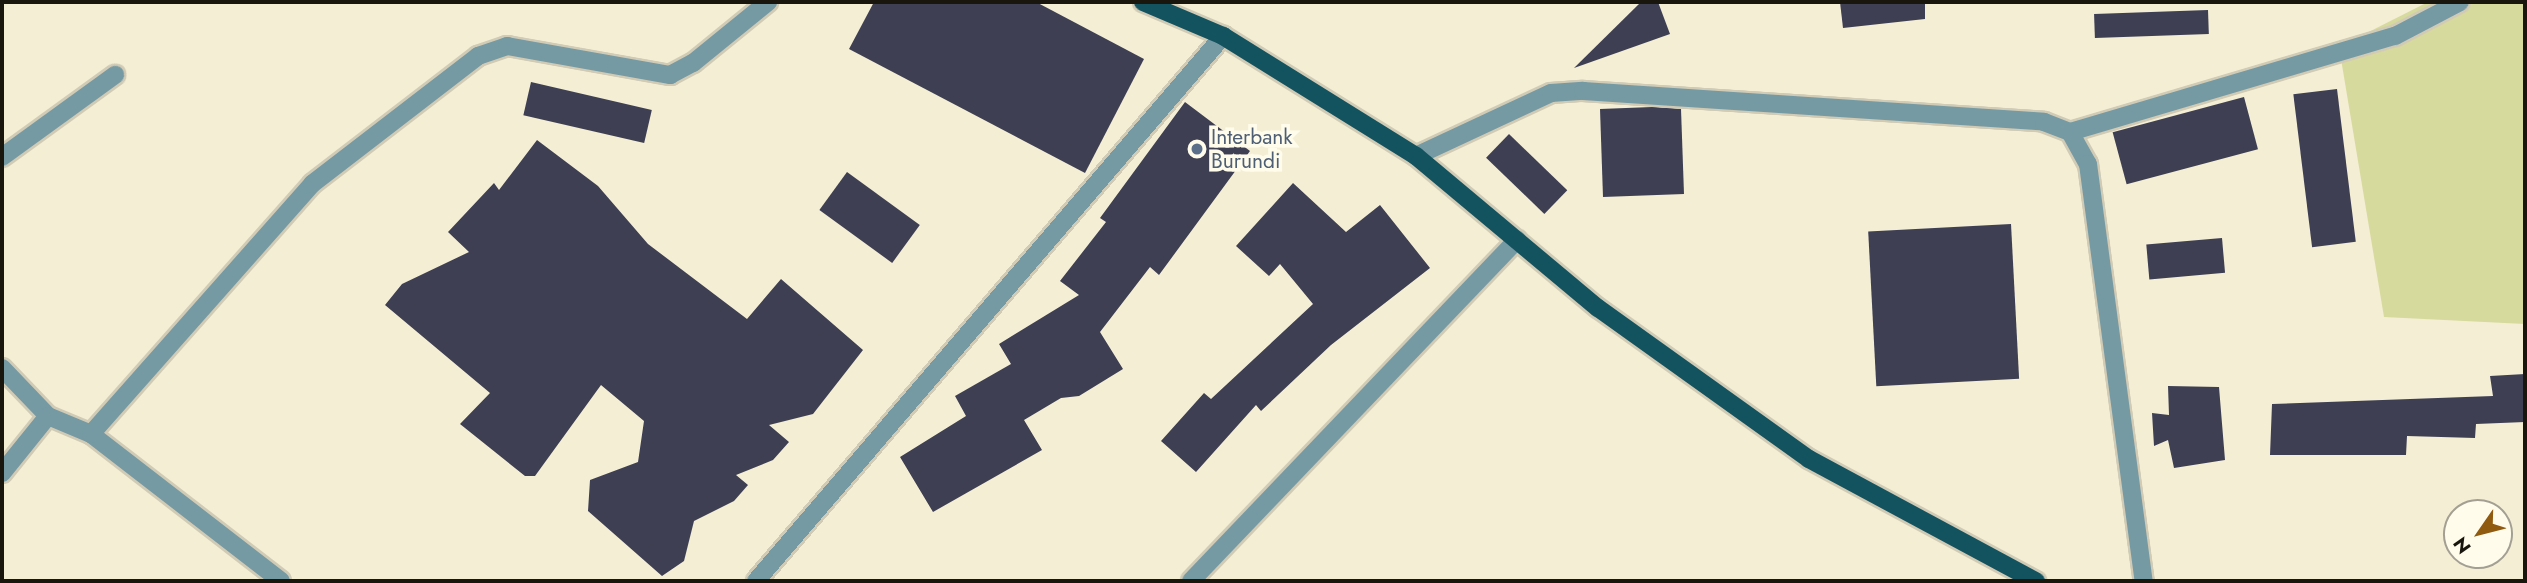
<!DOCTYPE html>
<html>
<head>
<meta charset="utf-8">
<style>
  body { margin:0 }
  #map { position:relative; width:2527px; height:583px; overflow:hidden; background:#f4eed5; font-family:Jost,sans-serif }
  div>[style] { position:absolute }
  .green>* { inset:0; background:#d6da9d }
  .building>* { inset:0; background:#3e3f53; transform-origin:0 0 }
  .roads { filter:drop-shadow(2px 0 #d1cbb5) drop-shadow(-2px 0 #d1cbb5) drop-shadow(0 2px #d1cbb5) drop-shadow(0 -2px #d1cbb5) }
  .minor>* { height:18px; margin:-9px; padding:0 9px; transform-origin:9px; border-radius:9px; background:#759aa3 }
  .major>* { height:18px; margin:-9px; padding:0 9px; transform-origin:9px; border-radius:9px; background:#13535f }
  .dots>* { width:19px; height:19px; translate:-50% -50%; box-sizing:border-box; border:4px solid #fffcec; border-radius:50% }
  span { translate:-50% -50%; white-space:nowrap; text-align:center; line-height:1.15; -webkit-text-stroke:7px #fffcec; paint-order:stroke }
  .service-label { font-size:21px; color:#4e5e75 }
  .left { translate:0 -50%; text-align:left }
  .frame { position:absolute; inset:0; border:4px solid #18160d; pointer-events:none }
  .north { position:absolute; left:2443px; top:499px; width:70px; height:70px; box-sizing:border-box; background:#fffcec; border:2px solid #a3a093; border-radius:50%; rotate:235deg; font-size:19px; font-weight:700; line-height:28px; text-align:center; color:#18160d }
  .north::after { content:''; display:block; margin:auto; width:24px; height:32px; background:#905a0f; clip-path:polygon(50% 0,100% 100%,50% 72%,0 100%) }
</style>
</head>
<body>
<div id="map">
  <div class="green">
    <div style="clip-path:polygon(2428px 2px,2525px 2px,2525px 324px,2384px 317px,2339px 47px)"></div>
  </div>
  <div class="building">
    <div style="clip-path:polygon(874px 2px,1036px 2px,1144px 59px,1085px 173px,849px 49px)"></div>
    <div style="clip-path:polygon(1641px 2px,1658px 2px,1670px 34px,1574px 68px)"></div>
    <div style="clip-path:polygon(1840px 2px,1925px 2px,1925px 19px,1843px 28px)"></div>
    <div style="left:2208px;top:10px;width:24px;height:114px;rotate:88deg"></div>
    <div style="left:531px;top:82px;width:124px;height:34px;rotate:13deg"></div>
    <div style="left:2337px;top:89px;width:154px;height:44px;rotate:83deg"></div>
    <div style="left:2244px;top:97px;width:54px;height:136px;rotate:75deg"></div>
    <div style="clip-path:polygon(1185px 102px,1250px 151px,1159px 275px,1150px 267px,1100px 332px,1123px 369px,1079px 396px,1061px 398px,1024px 420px,1042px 450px,933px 512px,900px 457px,966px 416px,955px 396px,1011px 364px,999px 344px,1079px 295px,1060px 281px,1106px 222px,1100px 218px)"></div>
    <div style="clip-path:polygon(1652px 107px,1681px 109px,1684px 194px,1603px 197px,1600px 109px)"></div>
    <div style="left:1509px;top:134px;width:81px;height:33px;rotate:44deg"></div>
    <div style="clip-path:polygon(537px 140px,598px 186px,648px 244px,747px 319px,781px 279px,863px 350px,813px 414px,769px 425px,789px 442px,773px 460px,736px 475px,748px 485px,734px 501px,694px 521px,684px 561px,662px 576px,588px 511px,590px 480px,638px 462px,644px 421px,601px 385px,535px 476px,525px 476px,460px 424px,490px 393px,385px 305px,402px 284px,469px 252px,448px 232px,494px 183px,499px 190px)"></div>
    <div style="left:847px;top:172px;width:90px;height:47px;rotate:36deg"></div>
    <div style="clip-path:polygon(1293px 183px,1346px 232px,1380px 205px,1430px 268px,1331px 345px,1261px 411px,1256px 405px,1196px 472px,1161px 441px,1204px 393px,1211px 399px,1313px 304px,1280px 264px,1269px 276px,1236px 246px)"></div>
    <div style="left:2011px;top:224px;width:155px;height:143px;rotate:87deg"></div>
    <div style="left:2222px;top:238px;width:35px;height:76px;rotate:85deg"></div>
    <div style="clip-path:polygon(2525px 374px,2525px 422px,2476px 424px,2475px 438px,2407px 436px,2406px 455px,2270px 455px,2272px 404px,2493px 396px,2490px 376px)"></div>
    <div style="clip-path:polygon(2168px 386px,2219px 387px,2225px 460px,2174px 468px,2168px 440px,2154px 446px,2152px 413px,2169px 415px)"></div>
  </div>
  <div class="roads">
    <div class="minor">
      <div style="left:2070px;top:132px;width:37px;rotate:61deg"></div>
      <div style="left:2088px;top:164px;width:421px;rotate:82.4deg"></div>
      <div style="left:1416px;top:156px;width:149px;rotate:-25deg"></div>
      <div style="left:1551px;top:93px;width:32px;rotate:-4deg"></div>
      <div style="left:1583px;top:91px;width:462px;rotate:3.8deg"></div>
      <div style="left:2044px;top:122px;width:28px;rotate:21deg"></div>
      <div style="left:2070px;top:132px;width:339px;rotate:-16.5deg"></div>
      <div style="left:2395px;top:36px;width:73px;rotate:-27.6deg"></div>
      <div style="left:2px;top:157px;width:140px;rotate:-36deg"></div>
      <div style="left:2px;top:368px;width:66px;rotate:46.2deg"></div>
      <div style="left:48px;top:416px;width:47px;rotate:22.7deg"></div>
      <div style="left:91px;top:434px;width:240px;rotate:37.7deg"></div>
      <div style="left:91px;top:434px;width:334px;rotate:-48.5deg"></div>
      <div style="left:312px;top:184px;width:210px;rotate:-37.6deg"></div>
      <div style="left:478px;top:56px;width:31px;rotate:-19deg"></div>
      <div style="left:507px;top:46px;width:166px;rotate:10.1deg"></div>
      <div style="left:670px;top:75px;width:26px;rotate:-28deg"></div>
      <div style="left:693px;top:63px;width:97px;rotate:-39.1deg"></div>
      <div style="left:2px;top:473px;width:73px;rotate:-51.1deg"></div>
      <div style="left:756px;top:581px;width:718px;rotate:-49.41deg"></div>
      <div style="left:1191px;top:581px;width:472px;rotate:-46.3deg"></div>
    </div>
    <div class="major">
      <div style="left:1143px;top:2px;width:87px;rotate:23deg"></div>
      <div style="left:1223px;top:36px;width:227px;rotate:31.9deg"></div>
      <div style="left:1416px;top:156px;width:237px;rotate:39.9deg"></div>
      <div style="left:1598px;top:308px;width:259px;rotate:35.6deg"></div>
      <div style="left:1809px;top:459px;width:258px;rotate:28.3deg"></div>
    </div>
  </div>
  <div class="dots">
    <div style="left:1197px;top:149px;background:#5c6f8a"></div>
  </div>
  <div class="service-label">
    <span class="left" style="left:1211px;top:149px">Interbank<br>Burundi</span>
  </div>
  <div class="frame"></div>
  <div class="north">N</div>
</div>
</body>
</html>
